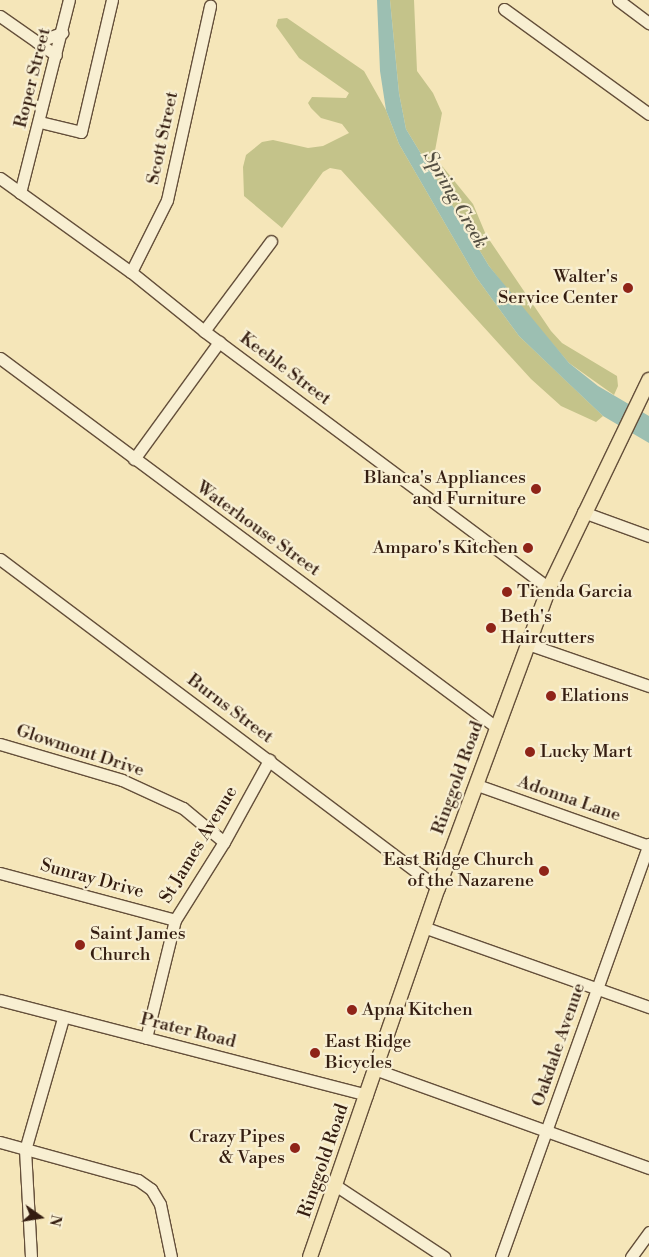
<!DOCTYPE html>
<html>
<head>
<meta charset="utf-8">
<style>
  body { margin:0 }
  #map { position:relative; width:649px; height:1257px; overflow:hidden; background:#f5e6b9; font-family:"Libre Bodoni",serif }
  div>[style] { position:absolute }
  .green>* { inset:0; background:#c4c38a }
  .water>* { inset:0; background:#9cbfb2 }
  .roads { filter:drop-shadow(1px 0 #644f3a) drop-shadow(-1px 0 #644f3a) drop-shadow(0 1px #644f3a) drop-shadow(0 -1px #644f3a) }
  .minor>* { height:11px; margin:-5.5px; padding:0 5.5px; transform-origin:5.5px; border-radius:5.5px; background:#f8efd2 }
  .major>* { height:14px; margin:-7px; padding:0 7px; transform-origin:7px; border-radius:7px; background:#f5e6b9 }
  .dots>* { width:14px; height:14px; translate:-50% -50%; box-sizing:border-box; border:2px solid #f8efd2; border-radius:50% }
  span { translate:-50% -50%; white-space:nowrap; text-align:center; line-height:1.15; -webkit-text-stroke:4.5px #f8efd2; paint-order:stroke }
  .street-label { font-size:18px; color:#341d10 }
  .poi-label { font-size:18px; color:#341d10 }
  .right { translate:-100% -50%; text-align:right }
  .left { translate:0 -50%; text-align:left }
  .water-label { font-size:19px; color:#534e41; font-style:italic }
  .north { position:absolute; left:15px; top:1192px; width:50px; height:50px; -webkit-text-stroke:4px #f8efd2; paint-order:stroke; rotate:103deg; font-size:14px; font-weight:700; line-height:20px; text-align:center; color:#341d10 }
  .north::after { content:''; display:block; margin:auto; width:18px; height:22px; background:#341d10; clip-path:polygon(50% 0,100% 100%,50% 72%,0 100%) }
</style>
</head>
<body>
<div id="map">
  <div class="green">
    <div style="clip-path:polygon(390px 0,414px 0,417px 71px,433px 93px,442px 113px,434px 156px,473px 204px,486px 235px,551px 331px,562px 343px,617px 376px,618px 386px,614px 395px,569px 363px,522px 308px,489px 266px,406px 129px,399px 93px)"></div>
    <div style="clip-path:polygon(287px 18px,364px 71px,386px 110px,399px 144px,476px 277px,519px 336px,603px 416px,596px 422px,561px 406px,531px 379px,341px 170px,330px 168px,323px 172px,282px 228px,244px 196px,243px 167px,246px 155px,262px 142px,273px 140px,308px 148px,323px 146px,349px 133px,342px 124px,321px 118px,311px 108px,308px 103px,312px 97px,346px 98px,349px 93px,299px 58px,276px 26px,278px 19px)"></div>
  </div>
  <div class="water">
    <div style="clip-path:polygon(377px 0,390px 0,399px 93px,406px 129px,489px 266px,569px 363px,598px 386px,649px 416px,649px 443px,603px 416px,565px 380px,519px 336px,476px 277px,399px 144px,386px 110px,380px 71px)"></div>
  </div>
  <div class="roads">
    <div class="minor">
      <div style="left:618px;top:0;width:39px;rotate:37deg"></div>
      <div style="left:504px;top:9px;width:179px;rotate:35.9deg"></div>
      <div style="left:0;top:16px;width:68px;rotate:34.9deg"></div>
      <div style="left:37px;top:42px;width:27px;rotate:-20deg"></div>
      <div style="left:40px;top:122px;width:42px;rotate:13.7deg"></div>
      <div style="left:81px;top:132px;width:136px;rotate:-76.8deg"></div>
      <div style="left:0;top:178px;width:161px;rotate:35.7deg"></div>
      <div style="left:131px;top:272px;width:94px;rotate:38.9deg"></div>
      <div style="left:204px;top:331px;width:430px;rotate:36.7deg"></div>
      <div style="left:20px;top:193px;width:199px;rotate:-75.8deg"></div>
      <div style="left:131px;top:272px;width:80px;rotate:-63.4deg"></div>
      <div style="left:167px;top:200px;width:199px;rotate:-77.5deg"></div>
      <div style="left:204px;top:331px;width:112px;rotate:-53.3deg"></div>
      <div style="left:0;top:358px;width:618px;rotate:36.65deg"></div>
      <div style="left:134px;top:459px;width:145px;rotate:-54deg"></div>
      <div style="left:583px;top:512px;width:70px;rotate:20deg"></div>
      <div style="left:0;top:559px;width:548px;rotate:36.91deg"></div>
      <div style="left:528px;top:644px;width:128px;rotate:19.1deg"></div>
      <div style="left:0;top:744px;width:127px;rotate:16.4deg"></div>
      <div style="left:122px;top:780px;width:67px;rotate:24.7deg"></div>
      <div style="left:183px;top:808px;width:53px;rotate:39.7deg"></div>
      <div style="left:477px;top:785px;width:182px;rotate:19.5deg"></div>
      <div style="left:0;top:873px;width:181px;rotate:15deg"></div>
      <div style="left:426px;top:928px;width:237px;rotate:19.5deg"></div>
      <div style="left:0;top:1000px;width:379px;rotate:14.5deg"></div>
      <div style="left:146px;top:1038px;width:122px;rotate:-76.2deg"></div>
      <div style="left:175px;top:920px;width:92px;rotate:-57.9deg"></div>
      <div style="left:224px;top:842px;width:94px;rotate:-61.2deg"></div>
      <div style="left:377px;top:1070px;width:289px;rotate:19.8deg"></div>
      <div style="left:0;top:1142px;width:143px;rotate:15.4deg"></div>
      <div style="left:138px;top:1180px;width:16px;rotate:35deg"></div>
      <div style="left:151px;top:1189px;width:17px;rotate:59deg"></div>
      <div style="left:160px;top:1204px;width:54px;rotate:78.3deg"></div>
      <div style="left:335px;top:1185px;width:131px;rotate:33.4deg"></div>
      <div style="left:31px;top:1257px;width:107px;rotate:-93.2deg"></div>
      <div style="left:25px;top:1150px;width:137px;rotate:-73.9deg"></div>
      <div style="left:501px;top:1257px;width:439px;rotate:-70.3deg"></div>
      <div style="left:631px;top:1257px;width:31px;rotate:-54deg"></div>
    </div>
    <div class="major">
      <div style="left:310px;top:1257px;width:391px;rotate:-70.9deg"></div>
      <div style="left:438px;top:888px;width:320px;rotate:-69.7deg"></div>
      <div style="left:549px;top:588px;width:231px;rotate:-64.3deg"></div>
    </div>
  </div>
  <div class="dots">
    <div style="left:628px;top:288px;background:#8f2418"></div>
    <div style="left:536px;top:489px;background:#8f2418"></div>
    <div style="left:528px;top:548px;background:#8f2418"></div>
    <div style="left:507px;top:592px;background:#8f2418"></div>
    <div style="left:491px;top:628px;background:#8f2418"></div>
    <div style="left:551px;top:696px;background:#8f2418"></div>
    <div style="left:530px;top:752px;background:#8f2418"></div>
    <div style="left:544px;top:871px;background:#8f2418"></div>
    <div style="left:80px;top:945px;background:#8f2418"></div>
    <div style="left:352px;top:1010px;background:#8f2418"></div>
    <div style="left:315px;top:1053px;background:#8f2418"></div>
    <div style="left:295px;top:1148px;background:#8f2418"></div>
  </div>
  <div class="street-label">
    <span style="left:33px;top:78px;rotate:-76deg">Roper Street</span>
    <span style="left:163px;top:138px;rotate:-78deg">Scott Street</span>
    <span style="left:285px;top:369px;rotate:37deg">Keeble Street</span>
    <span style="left:258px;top:529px;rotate:36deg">Waterhouse Street</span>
    <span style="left:230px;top:709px;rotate:37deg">Burns Street</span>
    <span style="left:80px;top:751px;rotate:18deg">Glowmont Drive</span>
    <span style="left:458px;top:778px;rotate:-70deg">Ringgold Road</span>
    <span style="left:569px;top:799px;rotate:19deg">Adonna Lane</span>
    <span style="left:199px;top:845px;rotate:-59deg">St James Avenue</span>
    <span style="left:92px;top:879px;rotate:15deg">Sunray Drive</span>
    <span style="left:188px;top:1031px;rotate:14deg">Prater Road</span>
    <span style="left:559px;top:1045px;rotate:-71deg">Oakdale Avenue</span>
    <span style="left:324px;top:1161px;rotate:-71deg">Ringgold Road</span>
  </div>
  <div class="poi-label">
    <span class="right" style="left:618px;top:288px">Walter's<br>Service Center</span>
    <span class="right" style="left:526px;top:489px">Blanca's Appliances<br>and Furniture</span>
    <span class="right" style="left:518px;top:548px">Amparo's Kitchen</span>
    <span class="left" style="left:517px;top:592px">Tienda Garcia</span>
    <span class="left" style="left:501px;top:628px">Beth's<br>Haircutters</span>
    <span class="left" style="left:561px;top:696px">Elations</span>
    <span class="left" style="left:540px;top:752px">Lucky Mart</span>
    <span class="right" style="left:534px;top:871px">East Ridge Church<br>of the Nazarene</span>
    <span class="left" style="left:90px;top:945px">Saint James<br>Church</span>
    <span class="left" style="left:362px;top:1010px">Apna Kitchen</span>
    <span class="left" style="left:325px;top:1053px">East Ridge<br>Bicycles</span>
    <span class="right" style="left:285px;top:1148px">Crazy Pipes<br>&amp; Vapes</span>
  </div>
  <div class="water-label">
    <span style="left:455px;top:200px;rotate:60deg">Spring Creek</span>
  </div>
  <div class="north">N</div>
</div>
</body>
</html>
